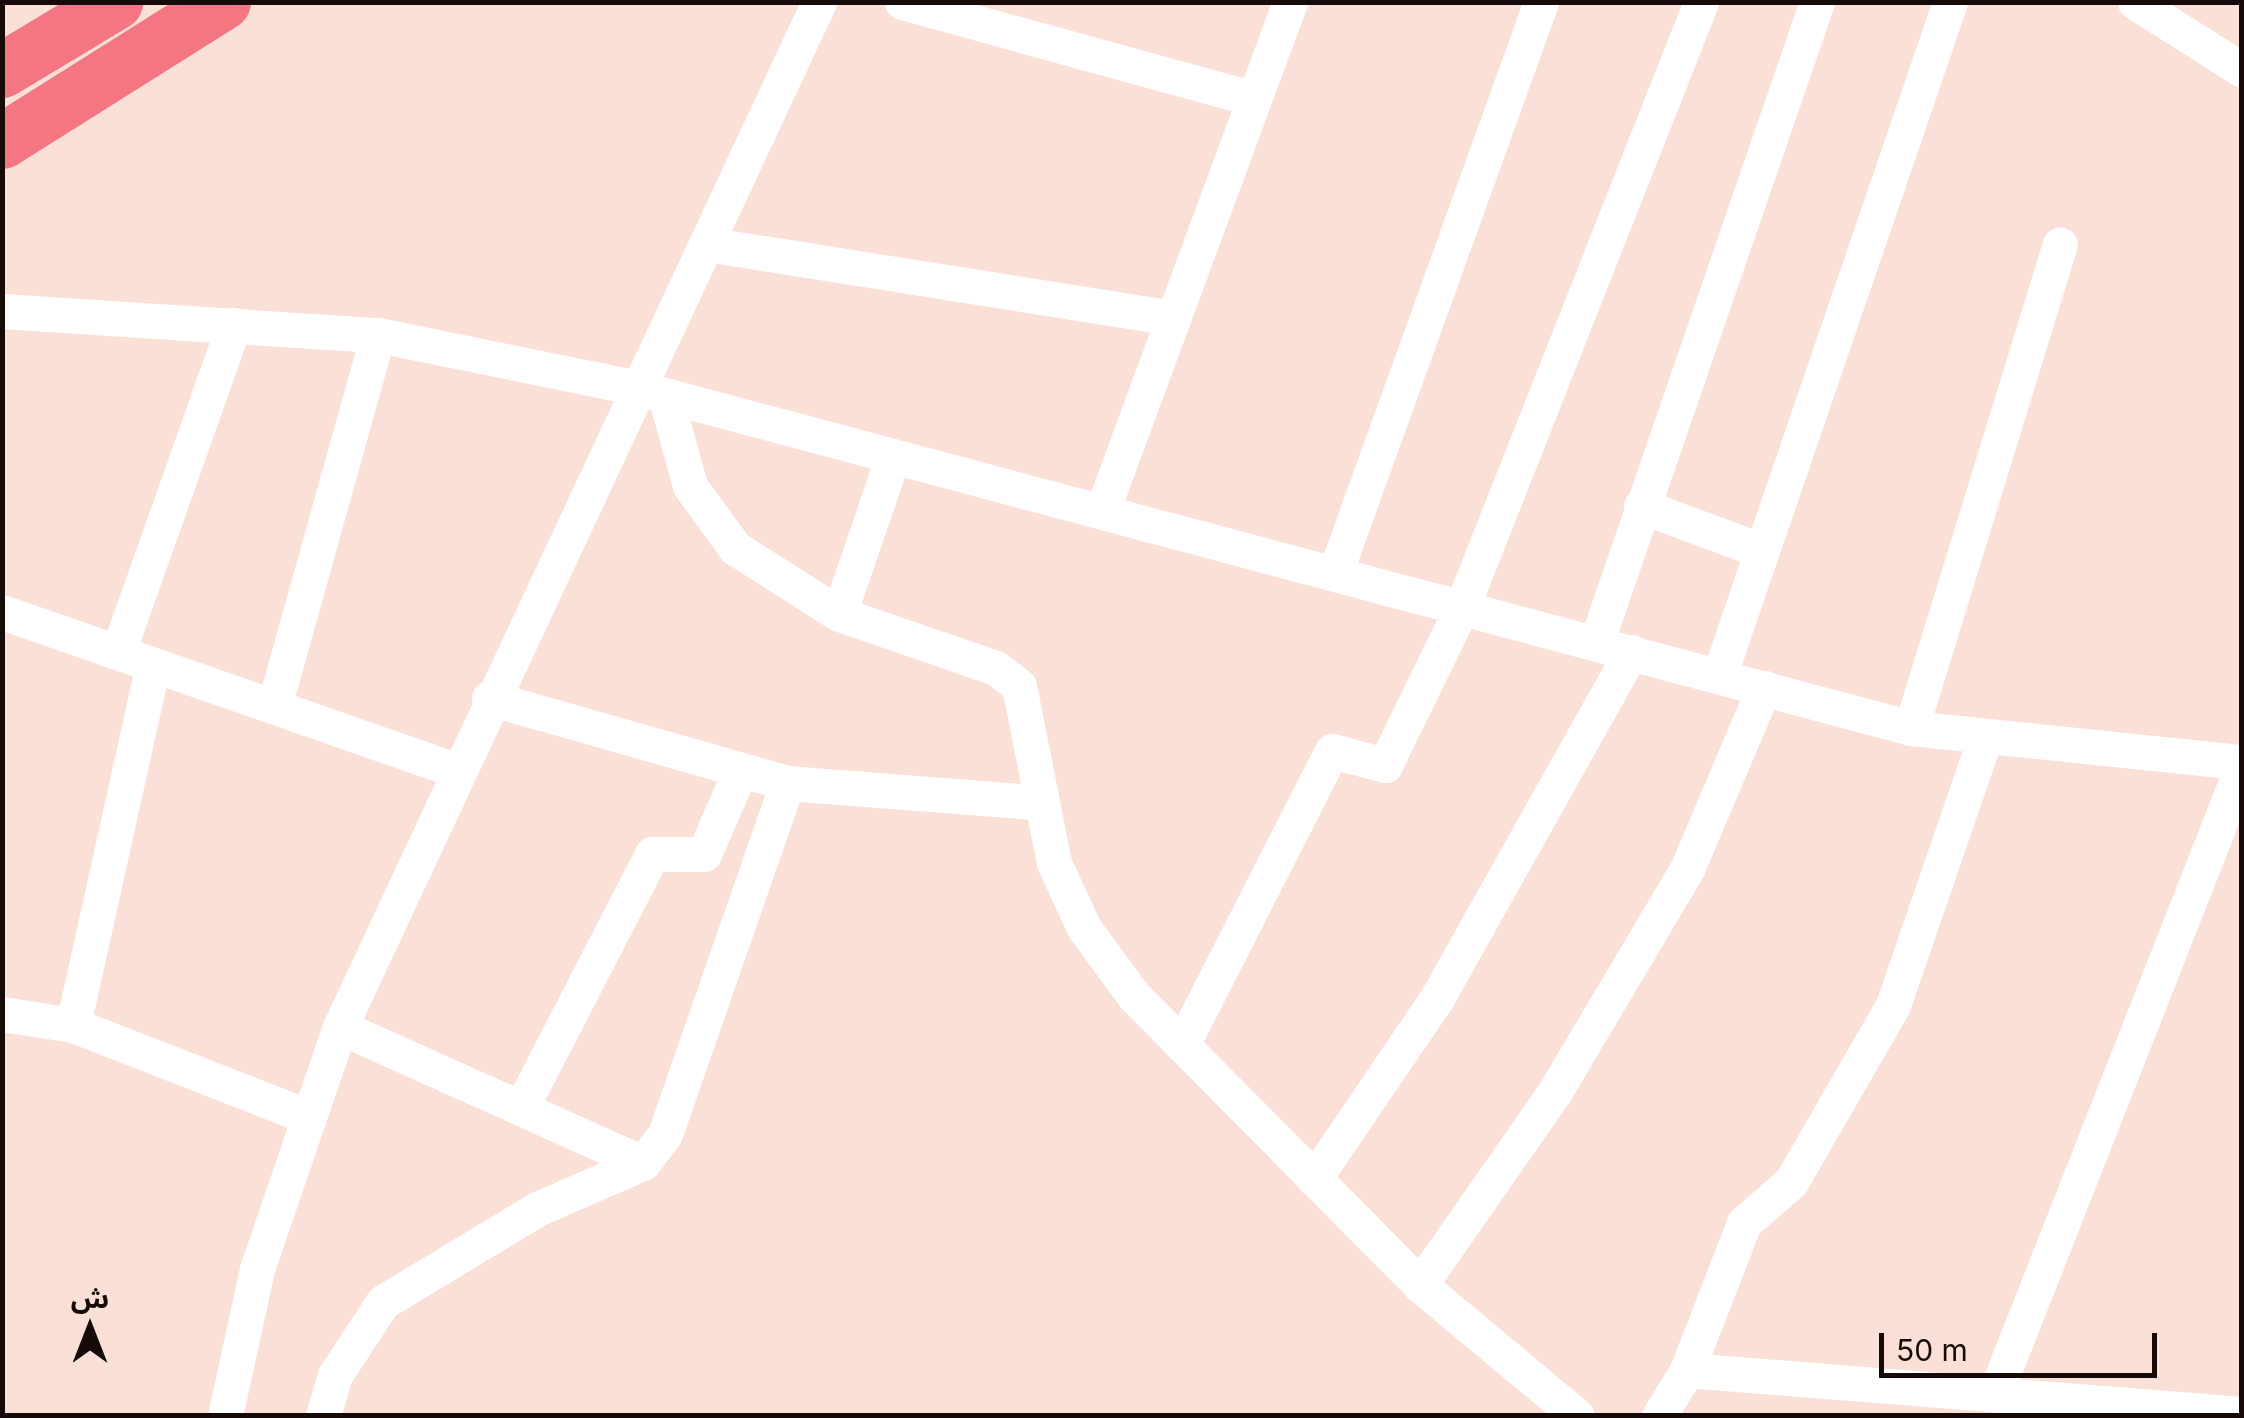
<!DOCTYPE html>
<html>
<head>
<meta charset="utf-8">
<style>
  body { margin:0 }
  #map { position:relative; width:2244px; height:1418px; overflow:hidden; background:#fbe0d8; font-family:Inter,"Noto Sans Arabic",sans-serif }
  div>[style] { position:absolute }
  .street>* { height:35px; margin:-17.5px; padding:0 17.5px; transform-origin:17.5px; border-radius:17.5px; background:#fff }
  .highway>* { height:55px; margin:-27.5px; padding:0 27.5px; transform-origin:27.5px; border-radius:27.5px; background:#f37682 }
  span { translate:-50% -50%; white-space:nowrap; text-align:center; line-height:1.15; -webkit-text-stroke:8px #fbe0d8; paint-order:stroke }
  .frame { position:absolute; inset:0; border:5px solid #160b08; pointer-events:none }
  .north { position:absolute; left:40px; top:1278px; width:100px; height:100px; -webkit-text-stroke:8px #fbe0d8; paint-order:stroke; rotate:0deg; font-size:28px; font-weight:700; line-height:40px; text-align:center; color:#160b08 }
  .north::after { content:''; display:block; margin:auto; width:35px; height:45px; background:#160b08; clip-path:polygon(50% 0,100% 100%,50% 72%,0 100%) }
  .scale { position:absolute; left:1879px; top:1333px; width:278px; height:45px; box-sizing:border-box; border:5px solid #160b08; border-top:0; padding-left:12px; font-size:30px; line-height:35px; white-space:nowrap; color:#160b08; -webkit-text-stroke:8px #fbe0d8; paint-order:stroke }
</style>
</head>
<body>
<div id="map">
  <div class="street">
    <div style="left:902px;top:2px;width:365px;rotate:15.4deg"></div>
    <div style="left:2135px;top:2px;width:127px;rotate:32.4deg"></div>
    <div style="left:706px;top:244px;width:473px;rotate:9deg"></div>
    <div style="left:2px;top:311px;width:377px;rotate:3.7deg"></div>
    <div style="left:378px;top:335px;width:265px;rotate:11.5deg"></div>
    <div style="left:638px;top:388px;width:1318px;rotate:14.95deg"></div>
    <div style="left:1911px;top:728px;width:333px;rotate:5.9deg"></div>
    <div style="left:665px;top:395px;width:94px;rotate:74.6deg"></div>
    <div style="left:690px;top:486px;width:77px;rotate:54deg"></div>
    <div style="left:735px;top:548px;width:123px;rotate:32.4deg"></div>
    <div style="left:839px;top:614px;width:166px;rotate:19deg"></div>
    <div style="left:996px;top:668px;width:29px;rotate:38deg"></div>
    <div style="left:1019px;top:686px;width:180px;rotate:78.8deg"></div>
    <div style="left:1054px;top:863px;width:72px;rotate:65.2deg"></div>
    <div style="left:1084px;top:928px;width:84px;rotate:53.7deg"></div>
    <div style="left:1134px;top:996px;width:407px;rotate:45.3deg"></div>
    <div style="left:1420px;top:1285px;width:204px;rotate:39.8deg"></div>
    <div style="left:1641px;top:506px;width:127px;rotate:20.3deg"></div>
    <div style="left:1102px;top:511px;width:543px;rotate:-69.73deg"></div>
    <div style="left:1335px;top:573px;width:607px;rotate:-70.16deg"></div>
    <div style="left:2px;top:612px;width:481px;rotate:19.2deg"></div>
    <div style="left:839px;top:614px;width:167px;rotate:-71.1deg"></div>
    <div style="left:1596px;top:643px;width:678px;rotate:-70.98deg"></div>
    <div style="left:118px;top:652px;width:347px;rotate:-70.5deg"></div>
    <div style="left:1719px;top:676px;width:712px;rotate:-71.08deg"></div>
    <div style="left:489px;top:698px;width:310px;rotate:15.9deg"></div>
    <div style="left:787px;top:783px;width:250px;rotate:4.4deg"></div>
    <div style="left:275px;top:703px;width:382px;rotate:-74.4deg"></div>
    <div style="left:1911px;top:728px;width:506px;rotate:-72.89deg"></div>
    <div style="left:2px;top:1014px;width:72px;rotate:8.8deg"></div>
    <div style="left:73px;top:1025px;width:369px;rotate:-77.5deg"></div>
    <div style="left:73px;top:1025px;width:248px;rotate:21.3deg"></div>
    <div style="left:340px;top:1027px;width:332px;rotate:24.2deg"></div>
    <div style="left:1182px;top:1045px;width:330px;rotate:-63deg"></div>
    <div style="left:1332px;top:751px;width:55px;rotate:14.8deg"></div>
    <div style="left:1385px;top:765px;width:176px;rotate:-64deg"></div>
    <div style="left:1462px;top:607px;width:650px;rotate:-68.44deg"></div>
    <div style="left:521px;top:1108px;width:286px;rotate:-62.7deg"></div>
    <div style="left:652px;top:854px;width:52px"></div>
    <div style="left:704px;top:854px;width:88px;rotate:-66.6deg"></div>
    <div style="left:1314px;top:1179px;width:219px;rotate:-55.8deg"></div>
    <div style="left:1437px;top:998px;width:397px;rotate:-60.7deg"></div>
    <div style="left:1420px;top:1285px;width:234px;rotate:-55.1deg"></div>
    <div style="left:1554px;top:1093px;width:261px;rotate:-59.3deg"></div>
    <div style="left:1687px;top:869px;width:197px;rotate:-67deg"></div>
    <div style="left:1687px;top:1370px;width:557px;rotate:4.53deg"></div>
    <div style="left:1995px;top:1394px;width:674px;rotate:-68.5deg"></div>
    <div style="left:225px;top:1416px;width:150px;rotate:-77.7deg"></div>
    <div style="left:257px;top:1269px;width:256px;rotate:-71.1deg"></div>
    <div style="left:340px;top:1027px;width:1131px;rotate:-64.95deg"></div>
    <div style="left:323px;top:1416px;width:43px;rotate:-73.7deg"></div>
    <div style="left:335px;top:1375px;width:87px;rotate:-56.7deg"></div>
    <div style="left:383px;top:1302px;width:180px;rotate:-31.1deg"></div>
    <div style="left:537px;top:1209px;width:116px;rotate:-23.5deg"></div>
    <div style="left:643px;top:1163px;width:36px;rotate:-53deg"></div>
    <div style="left:665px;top:1134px;width:372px;rotate:-70.8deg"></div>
    <div style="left:1659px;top:1416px;width:54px;rotate:-58.7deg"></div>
    <div style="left:1687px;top:1370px;width:158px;rotate:-68.8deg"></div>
    <div style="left:1744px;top:1223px;width:62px;rotate:-41.1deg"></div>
    <div style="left:1791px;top:1182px;width:204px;rotate:-60deg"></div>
    <div style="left:1893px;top:1005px;width:279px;rotate:-71deg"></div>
  </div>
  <div class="highway">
    <div style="left:2px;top:70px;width:132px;rotate:-31deg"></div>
    <div style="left:2px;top:141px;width:261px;rotate:-32.2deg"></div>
  </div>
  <div class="frame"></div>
  <div class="north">ش</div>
  <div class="scale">50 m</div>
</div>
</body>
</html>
